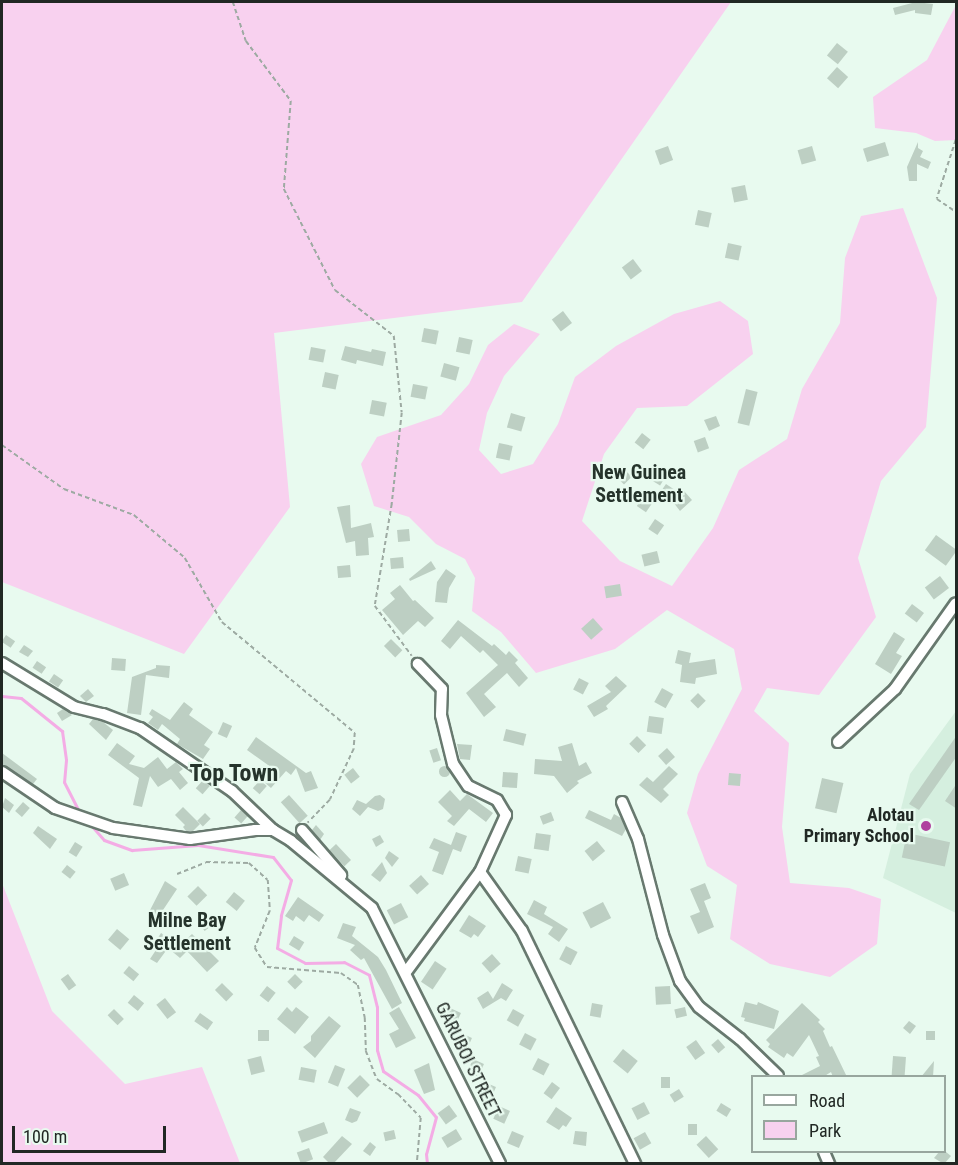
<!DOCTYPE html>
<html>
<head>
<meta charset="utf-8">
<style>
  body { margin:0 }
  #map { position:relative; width:958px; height:1165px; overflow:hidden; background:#e8faef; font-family:"Roboto Condensed",sans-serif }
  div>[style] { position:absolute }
  .built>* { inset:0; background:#d5efdf }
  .green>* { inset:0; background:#f8d1ef }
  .stream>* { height:3px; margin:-1.5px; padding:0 1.5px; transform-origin:1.5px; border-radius:1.5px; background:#f4ace5 }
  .building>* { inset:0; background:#bdcfc3; transform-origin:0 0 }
  .round { border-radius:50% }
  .path>* { height:1.5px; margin-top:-0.75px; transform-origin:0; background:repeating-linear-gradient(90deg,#9daaa2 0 4.5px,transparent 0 7.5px) }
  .roads { filter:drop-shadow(2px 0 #68796f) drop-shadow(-2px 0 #68796f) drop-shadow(0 2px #68796f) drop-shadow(0 -2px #68796f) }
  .minor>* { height:10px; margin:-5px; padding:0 5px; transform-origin:5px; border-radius:5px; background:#fff }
  .dots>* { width:16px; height:16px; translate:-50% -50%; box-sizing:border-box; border:3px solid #e8faef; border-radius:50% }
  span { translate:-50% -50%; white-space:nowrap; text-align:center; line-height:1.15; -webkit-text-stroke:4.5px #e8faef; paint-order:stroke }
  .poi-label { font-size:18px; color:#212824; font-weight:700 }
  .right { translate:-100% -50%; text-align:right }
  .street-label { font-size:18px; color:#212824 }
  .neighbourhood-label { font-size:20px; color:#25332b; font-weight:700 }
  .district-label { font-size:24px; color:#25332b; font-weight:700 }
  .frame { position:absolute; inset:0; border:3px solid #212824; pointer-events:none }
  .legend { position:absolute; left:751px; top:1075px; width:195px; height:78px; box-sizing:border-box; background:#e8faef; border:2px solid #98a69e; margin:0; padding:8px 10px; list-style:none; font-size:18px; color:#212824 }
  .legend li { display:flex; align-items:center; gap:12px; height:30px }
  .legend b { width:30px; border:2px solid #98a69e }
  .scale { position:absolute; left:12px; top:1126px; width:154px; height:27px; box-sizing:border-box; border:3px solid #212824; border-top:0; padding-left:8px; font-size:18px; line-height:21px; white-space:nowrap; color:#212824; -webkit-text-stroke:4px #e8faef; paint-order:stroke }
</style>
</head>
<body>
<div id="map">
  <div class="built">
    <div style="clip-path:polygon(956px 711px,956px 913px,883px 878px,910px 774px)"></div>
  </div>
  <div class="green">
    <div style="clip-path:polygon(2px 2px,731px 2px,522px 302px,274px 333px,290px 507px,184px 654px,2px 582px)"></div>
    <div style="clip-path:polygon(956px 5px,956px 140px,935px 141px,916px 133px,875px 128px,873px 97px,927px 60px)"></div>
    <div style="clip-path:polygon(903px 208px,937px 298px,926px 427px,881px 481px,858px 558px,876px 617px,819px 695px,767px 688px,754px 711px,789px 743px,782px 827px,790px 883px,849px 888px,881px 899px,877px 944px,830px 977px,770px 964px,730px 939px,737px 885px,707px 866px,687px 813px,698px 774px,742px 689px,734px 649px,667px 610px,615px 649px,536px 673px,501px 632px,472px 611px,475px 578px,465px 559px,436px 544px,409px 517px,374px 506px,361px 464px,377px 437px,441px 415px,469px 384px,488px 345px,514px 324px,540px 334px,504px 376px,487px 413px,479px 450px,501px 474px,533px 464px,558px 424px,575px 377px,616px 346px,674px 314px,720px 301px,748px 321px,753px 354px,687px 406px,637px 408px,604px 454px,582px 521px,620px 561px,672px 586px,713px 528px,739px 470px,787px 439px,802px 389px,840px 323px,845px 258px,861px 216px)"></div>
    <div style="clip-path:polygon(2px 883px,52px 1011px,125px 1084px,202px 1067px,240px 1163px,2px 1163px)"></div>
  </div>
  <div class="stream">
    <div style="left:2px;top:696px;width:19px;rotate:6deg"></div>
    <div style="left:21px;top:698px;width:53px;rotate:38.8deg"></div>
    <div style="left:62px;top:731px;width:29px;rotate:82deg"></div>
    <div style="left:66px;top:760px;width:22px;rotate:95deg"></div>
    <div style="left:64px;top:782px;width:34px;rotate:63deg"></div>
    <div style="left:90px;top:824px;width:21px;rotate:49deg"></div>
    <div style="left:104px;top:840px;width:30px;rotate:20deg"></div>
    <div style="left:132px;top:850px;width:66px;rotate:-4.3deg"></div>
    <div style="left:198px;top:845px;width:76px;rotate:9.1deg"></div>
    <div style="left:273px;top:857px;width:29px;rotate:52deg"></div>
    <div style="left:291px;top:880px;width:37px;rotate:106deg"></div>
    <div style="left:281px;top:916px;width:32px;rotate:97deg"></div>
    <div style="left:277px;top:948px;width:32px;rotate:28deg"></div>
    <div style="left:305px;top:963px;width:39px;rotate:-1deg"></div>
    <div style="left:344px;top:962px;width:28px;rotate:27deg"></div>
    <div style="left:369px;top:975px;width:33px;rotate:76deg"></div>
    <div style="left:377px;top:1007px;width:43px;rotate:90deg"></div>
    <div style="left:377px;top:1050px;width:22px;rotate:74deg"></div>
    <div style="left:383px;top:1071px;width:42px;rotate:34.4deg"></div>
    <div style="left:418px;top:1095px;width:28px;rotate:51deg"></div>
    <div style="left:436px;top:1117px;width:38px;rotate:105deg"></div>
    <div style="left:426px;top:1154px;width:10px;rotate:84deg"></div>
  </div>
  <div class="building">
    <div style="clip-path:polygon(916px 2px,933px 4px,931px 15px,915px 13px,915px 10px,895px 15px,893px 8px)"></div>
    <div style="left:837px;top:43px;width:14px;height:16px;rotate:39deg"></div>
    <div style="left:837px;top:67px;width:15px;height:15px;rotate:42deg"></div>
    <div style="left:885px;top:142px;width:14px;height:23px;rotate:73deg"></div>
    <div style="clip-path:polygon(918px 142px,918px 148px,923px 151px,920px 157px,931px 162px,928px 169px,917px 164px,917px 181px,909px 181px,907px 167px)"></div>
    <div style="left:668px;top:146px;width:15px;height:14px;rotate:70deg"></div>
    <div style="left:812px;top:146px;width:15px;height:15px;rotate:74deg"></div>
    <div style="left:745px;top:185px;width:15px;height:14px;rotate:79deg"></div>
    <div style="left:698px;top:210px;width:14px;height:15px;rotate:12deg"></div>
    <div style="left:728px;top:243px;width:14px;height:15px;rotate:12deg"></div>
    <div style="left:633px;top:259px;width:15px;height:14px;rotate:53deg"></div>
    <div style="left:563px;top:311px;width:15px;height:14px;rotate:53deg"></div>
    <div style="left:424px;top:328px;width:15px;height:14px;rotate:11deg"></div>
    <div style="left:459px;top:337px;width:14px;height:15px;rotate:12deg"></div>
    <div style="clip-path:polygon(345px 346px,371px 352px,372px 349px,386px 352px,383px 366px,357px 360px,356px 364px,341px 360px)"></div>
    <div style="left:311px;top:347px;width:15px;height:13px;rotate:11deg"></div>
    <div style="left:444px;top:363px;width:16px;height:14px;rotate:15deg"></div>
    <div style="left:325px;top:372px;width:14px;height:15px;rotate:12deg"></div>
    <div style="left:413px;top:384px;width:15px;height:13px;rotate:11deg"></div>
    <div style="left:746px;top:389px;width:12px;height:35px;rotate:14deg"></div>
    <div style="left:372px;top:400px;width:15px;height:14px;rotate:11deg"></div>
    <div style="left:511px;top:413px;width:15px;height:15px;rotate:16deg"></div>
    <div style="clip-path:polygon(716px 416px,720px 426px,709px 431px,704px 420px)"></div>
    <div style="left:642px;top:433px;width:11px;height:12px;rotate:38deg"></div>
    <div style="left:705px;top:437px;width:12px;height:12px;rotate:70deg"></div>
    <div style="left:499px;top:443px;width:14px;height:15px;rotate:12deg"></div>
    <div style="left:624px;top:469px;width:11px;height:11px;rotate:45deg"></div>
    <div style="left:656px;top:469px;width:12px;height:12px;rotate:31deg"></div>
    <div style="clip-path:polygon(666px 484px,681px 494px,684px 491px,692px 500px,680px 511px,670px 498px,668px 501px,659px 494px)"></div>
    <div style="left:643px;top:497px;width:11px;height:11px;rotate:34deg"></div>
    <div style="clip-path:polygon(350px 505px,351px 528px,371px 523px,374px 537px,368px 538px,369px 555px,356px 556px,355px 541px,346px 543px,337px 507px)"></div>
    <div style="left:655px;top:519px;width:11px;height:12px;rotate:34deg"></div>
    <div style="left:409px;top:529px;width:12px;height:12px;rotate:85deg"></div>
    <div style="left:936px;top:535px;width:26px;height:19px;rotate:36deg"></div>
    <div style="left:657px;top:551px;width:12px;height:16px;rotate:76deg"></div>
    <div style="left:403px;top:557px;width:11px;height:13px;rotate:85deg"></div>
    <div style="clip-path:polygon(431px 561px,436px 569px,410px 581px,409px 579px)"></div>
    <div style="left:350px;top:565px;width:12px;height:13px;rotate:85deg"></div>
    <div style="clip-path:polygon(446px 569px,456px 576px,449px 588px,447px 603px,435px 602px,437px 582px)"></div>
    <div style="left:940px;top:576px;width:15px;height:19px;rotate:53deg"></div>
    <div style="left:620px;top:584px;width:12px;height:16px;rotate:81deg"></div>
    <div style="clip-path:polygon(400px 585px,413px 601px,415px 600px,434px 618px,425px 627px,418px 621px,403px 635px,382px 610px,395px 599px,390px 593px)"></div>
    <div style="left:912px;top:604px;width:15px;height:12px;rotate:37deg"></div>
    <div style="left:593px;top:618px;width:15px;height:16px;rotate:48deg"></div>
    <div style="clip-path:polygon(458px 620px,492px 646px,494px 644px,506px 655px,509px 651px,518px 660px,515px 663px,528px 678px,519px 687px,507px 673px,484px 694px,496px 707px,484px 717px,466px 693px,498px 665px,483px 650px,480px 653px,461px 636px,450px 649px,441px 641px)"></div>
    <div style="clip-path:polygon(894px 632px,905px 639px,896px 653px,902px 656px,891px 674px,875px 664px)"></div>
    <div style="left:6px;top:635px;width:11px;height:8px;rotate:34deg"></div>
    <div style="left:391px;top:639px;width:16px;height:10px;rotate:45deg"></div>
    <div style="clip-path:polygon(24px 645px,33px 651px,28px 657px,19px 652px)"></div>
    <div style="clip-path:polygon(678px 650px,691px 653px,689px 663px,715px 659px,717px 674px,696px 678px,695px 684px,680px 682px,682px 665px,675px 663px)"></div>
    <div style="left:112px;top:658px;width:14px;height:12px;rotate:4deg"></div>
    <div style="left:37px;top:661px;width:11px;height:8px;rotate:34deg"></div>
    <div style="clip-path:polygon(156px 665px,170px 666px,169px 678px,146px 675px,141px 715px,127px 713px,132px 677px,156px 668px)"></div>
    <div style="left:54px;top:674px;width:11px;height:9px;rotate:34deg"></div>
    <div style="clip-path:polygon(616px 676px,627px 686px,606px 706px,608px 709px,594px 717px,587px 706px,611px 692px,605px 686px)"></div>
    <div style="left:579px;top:678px;width:11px;height:13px;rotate:27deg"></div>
    <div style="left:662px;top:688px;width:13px;height:16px;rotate:29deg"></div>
    <div style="clip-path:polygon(88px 689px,94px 696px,86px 702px,80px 696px)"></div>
    <div style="left:698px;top:693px;width:11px;height:11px;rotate:45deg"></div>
    <div style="clip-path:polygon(184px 702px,193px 709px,189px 715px,213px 732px,204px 745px,210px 749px,203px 759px,177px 744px,180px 739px,162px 724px,158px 730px,148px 723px,153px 717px,149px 714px,152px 709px,170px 720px)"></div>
    <div style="clip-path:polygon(63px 709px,72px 715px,62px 721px,57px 713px)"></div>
    <div style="left:649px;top:716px;width:15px;height:16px;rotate:8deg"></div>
    <div style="clip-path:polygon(93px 719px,103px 722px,113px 730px,106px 740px,89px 724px)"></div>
    <div style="left:223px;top:722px;width:10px;height:13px;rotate:24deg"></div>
    <div style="left:506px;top:729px;width:21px;height:12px;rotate:14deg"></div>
    <div style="clip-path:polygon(957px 735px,957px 756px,919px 810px,909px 804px)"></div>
    <div style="left:637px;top:736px;width:13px;height:11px;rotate:45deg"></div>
    <div style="clip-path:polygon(256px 737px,306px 773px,311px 771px,318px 788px,305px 792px,296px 768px,291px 775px,286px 771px,271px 788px,264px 782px,275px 770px,247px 750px)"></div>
    <div style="clip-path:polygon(117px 743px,135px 756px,129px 764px,144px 768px,158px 757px,167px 769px,176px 762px,183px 769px,179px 772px,188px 783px,180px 790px,171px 779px,158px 787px,150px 776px,142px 807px,133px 805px,139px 778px,108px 755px)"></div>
    <div style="clip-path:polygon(572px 743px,579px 766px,586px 762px,592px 773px,577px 781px,579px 783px,567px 793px,554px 776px,534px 774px,535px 759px,562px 761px,558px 747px)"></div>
    <div style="clip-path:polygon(457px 744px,472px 745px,470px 760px,460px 759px)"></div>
    <div style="left:437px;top:748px;width:13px;height:8px;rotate:72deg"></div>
    <div style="left:667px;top:748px;width:12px;height:12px;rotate:48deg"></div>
    <div style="clip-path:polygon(2px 753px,37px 779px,33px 784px,2px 765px)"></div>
    <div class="round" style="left:438.5px;top:765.5px;width:11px;height:11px"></div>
    <div style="clip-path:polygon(669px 766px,678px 774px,663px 789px,669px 795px,661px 803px,639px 785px,647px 777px,653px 782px)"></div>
    <div style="left:353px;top:768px;width:11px;height:11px;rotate:52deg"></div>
    <div style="left:503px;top:772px;width:15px;height:15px;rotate:4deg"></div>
    <div style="left:729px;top:773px;width:12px;height:12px;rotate:5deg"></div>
    <div style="left:822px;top:778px;width:22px;height:31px;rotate:13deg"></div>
    <div style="left:203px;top:780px;width:9px;height:11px;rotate:41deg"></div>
    <div style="left:260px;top:780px;width:9px;height:11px;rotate:41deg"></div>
    <div style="clip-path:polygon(957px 783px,957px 809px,945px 801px)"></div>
    <div style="clip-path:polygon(450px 790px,460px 801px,467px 794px,493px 813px,486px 822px,469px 809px,454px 826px,447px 821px,452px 816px,438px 802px)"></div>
    <div style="left:289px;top:795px;width:28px;height:11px;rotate:48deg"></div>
    <div style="clip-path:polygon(380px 795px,385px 799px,383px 809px,378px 811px,368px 807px,360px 816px,352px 809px,357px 800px,366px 804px,375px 796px)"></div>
    <div style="clip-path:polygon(5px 798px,14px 805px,9px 813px,2px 807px)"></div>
    <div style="left:23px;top:802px;width:9px;height:12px;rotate:41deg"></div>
    <div style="clip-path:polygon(183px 807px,200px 824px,193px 831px,186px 831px,183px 827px,185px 825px,175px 815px)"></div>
    <div style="left:241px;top:810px;width:9px;height:10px;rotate:41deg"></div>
    <div style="clip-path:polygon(589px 810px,611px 820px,614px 814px,621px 818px,626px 829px,622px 836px,585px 818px)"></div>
    <div style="left:551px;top:812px;width:9px;height:12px;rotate:69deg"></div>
    <div style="left:205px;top:813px;width:8px;height:11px;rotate:45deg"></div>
    <div style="clip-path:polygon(316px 825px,324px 834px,320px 840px,312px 830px)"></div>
    <div style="clip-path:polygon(38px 826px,57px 839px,50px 849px,33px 833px)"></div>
    <div style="clip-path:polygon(456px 832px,467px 836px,461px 852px,453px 849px,443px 875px,432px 871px,439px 852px,429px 848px,434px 838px,451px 845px)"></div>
    <div style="left:536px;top:833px;width:15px;height:16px;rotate:8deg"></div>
    <div style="left:907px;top:833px;width:44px;height:25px;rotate:12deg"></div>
    <div style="clip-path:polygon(380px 835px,384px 842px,376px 847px,372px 839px)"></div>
    <div style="left:597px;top:841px;width:13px;height:16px;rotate:51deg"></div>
    <div style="left:75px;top:842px;width:9px;height:12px;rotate:32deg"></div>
    <div style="left:336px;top:844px;width:22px;height:9px;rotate:47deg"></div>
    <div style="clip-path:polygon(389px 851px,399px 858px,392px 867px,385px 858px)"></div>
    <div style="left:518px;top:856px;width:14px;height:15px;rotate:12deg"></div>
    <div style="clip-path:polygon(382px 862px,387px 873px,380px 882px,371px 875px)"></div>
    <div style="left:67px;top:865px;width:11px;height:9px;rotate:38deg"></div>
    <div style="left:124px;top:873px;width:13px;height:15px;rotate:67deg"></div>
    <div style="left:421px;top:875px;width:12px;height:16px;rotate:48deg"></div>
    <div style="clip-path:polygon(165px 881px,177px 889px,163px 910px,166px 912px,159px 924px,147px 916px)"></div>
    <div style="clip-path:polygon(705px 883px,711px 898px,704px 901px,714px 927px,698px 934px,690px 916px,700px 912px,690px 889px)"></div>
    <div style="left:198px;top:886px;width:13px;height:15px;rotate:45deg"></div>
    <div style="left:234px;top:892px;width:14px;height:13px;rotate:39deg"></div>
    <div style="clip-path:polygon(298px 897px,324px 915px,319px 922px,309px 915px,304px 922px,296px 916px,293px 921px,285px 916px)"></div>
    <div style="clip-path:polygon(534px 900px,547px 907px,544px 914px,568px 929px,559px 942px,548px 934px,553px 927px,527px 914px)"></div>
    <div style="left:603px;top:902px;width:18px;height:23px;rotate:63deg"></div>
    <div style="left:401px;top:903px;width:16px;height:16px;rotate:63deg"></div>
    <div style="left:206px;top:912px;width:14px;height:13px;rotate:51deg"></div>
    <div style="clip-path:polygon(469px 915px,486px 926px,478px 937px,474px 934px,471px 938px,459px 931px)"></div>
    <div style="clip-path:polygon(343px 923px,356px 927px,352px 936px,378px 957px,386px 970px,402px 1003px,392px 1009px,364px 958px,361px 960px,350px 950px,355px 945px,337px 938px)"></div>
    <div style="left:117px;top:929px;width:16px;height:14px;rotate:40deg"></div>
    <div style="clip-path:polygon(161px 933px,180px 945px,192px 934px,219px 961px,207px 972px,187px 951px,180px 958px,168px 948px,157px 963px,150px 959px,160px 944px,156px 941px)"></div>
    <div style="left:294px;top:936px;width:12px;height:10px;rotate:31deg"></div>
    <div style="left:566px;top:946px;width:13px;height:15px;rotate:27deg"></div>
    <div style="left:492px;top:954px;width:13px;height:14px;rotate:48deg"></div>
    <div style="left:435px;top:961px;width:14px;height:25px;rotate:34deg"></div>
    <div style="left:129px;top:966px;width:13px;height:9px;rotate:39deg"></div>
    <div style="left:68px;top:974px;width:14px;height:9px;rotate:54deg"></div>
    <div style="left:295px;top:974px;width:11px;height:11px;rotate:45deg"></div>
    <div style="left:222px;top:983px;width:16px;height:10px;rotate:45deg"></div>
    <div style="clip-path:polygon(502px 983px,513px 990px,506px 1001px,501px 998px,483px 1009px,477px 998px,488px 991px,493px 999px)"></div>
    <div style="left:267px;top:986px;width:11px;height:12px;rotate:38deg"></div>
    <div style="left:670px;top:986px;width:18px;height:15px;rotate:87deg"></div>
    <div style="left:134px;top:995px;width:13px;height:10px;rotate:39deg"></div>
    <div style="left:165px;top:998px;width:18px;height:11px;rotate:52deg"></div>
    <div style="clip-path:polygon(745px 1002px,757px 1005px,758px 1002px,779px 1011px,774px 1029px,744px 1021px,745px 1018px,741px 1017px)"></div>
    <div style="left:592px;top:1003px;width:11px;height:13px;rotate:10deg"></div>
    <div style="clip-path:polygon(802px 1003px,820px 1020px,818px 1022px,825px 1029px,823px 1031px,830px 1047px,832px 1046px,847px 1077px,833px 1077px,831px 1072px,823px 1077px,798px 1077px,820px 1066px,816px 1057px,819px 1056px,809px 1035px,793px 1057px,787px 1053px,784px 1058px,768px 1047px,770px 1044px,766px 1040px)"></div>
    <div style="clip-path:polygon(287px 1007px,292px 1012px,296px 1007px,309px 1017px,295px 1034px,277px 1019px)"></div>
    <div style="clip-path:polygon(399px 1007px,416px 1038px,396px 1048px,389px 1034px,399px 1029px,389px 1013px)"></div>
    <div style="left:685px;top:1007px;width:9px;height:11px;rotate:77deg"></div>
    <div style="left:450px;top:1008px;width:12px;height:14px;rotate:24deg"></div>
    <div style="left:114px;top:1009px;width:14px;height:9px;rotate:45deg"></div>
    <div style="left:513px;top:1009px;width:13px;height:13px;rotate:29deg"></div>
    <div style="left:200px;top:1013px;width:16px;height:10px;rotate:35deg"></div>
    <div style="clip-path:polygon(329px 1016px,341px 1026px,315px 1058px,303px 1047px,311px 1041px,311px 1036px)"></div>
    <div style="clip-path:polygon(909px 1021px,916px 1026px,910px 1034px,903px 1028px)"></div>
    <div style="left:258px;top:1030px;width:11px;height:11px"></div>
    <div style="left:926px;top:1031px;width:9px;height:9px"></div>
    <div style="left:461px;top:1033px;width:12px;height:13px;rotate:24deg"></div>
    <div style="left:525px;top:1033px;width:13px;height:13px;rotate:27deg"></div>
    <div style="left:718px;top:1039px;width:11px;height:9px;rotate:49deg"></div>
    <div style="left:696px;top:1040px;width:16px;height:12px;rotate:55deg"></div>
    <div style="left:623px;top:1049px;width:19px;height:16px;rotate:39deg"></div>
    <div style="left:261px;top:1056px;width:16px;height:14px;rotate:76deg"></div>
    <div style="left:893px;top:1056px;width:13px;height:21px;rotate:4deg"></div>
    <div style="left:538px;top:1058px;width:13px;height:13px;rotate:27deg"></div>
    <div style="left:473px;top:1059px;width:12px;height:14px;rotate:24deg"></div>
    <div style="clip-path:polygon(934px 1061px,933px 1077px,921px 1077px)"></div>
    <div style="clip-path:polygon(429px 1063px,435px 1090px,424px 1094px,414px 1070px)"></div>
    <div style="left:335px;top:1065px;width:11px;height:19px;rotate:22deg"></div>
    <div style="left:301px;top:1067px;width:16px;height:13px;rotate:11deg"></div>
    <div style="left:360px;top:1075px;width:14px;height:18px;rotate:45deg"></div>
    <div style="left:661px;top:1077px;width:9px;height:11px"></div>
    <div style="left:484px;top:1082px;width:13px;height:14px;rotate:23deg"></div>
    <div style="left:552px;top:1082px;width:10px;height:14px;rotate:37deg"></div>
    <div style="left:679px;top:1089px;width:9px;height:11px;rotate:58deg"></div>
    <div style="left:644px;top:1102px;width:13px;height:14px;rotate:63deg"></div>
    <div style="left:721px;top:1103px;width:12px;height:9px;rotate:31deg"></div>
    <div style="left:449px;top:1105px;width:14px;height:14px;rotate:54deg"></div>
    <div style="left:499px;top:1106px;width:12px;height:14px;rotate:24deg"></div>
    <div style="clip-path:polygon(556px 1107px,572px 1118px,566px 1127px,563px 1125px,559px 1130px,546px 1122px)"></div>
    <div style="clip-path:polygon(350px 1108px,361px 1112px,357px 1121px,352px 1123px,345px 1120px)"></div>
    <div style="left:324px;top:1122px;width:12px;height:28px;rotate:70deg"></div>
    <div style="left:688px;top:1124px;width:9px;height:11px"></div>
    <div style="left:456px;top:1129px;width:12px;height:17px;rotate:59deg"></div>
    <div style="left:394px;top:1130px;width:9px;height:11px;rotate:77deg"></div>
    <div style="left:512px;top:1131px;width:13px;height:13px;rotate:23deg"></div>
    <div style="clip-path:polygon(575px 1131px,587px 1132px,586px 1146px,573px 1144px)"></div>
    <div style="left:645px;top:1132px;width:13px;height:13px;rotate:61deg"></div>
    <div style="clip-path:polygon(342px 1136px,352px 1144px,333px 1164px,330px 1164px,323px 1157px)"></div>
    <div style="left:706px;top:1136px;width:18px;height:13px;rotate:47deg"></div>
    <div style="clip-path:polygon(370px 1142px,376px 1147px,370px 1156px,363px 1151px)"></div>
    <div style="left:309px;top:1148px;width:12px;height:13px;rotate:70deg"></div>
    <div style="clip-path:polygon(939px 1152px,946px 1152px,951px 1156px,944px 1164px,934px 1158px)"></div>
  </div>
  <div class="path">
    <div style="left:233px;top:2px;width:41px;rotate:71.6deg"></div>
    <div style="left:246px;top:41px;width:75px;rotate:53.1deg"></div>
    <div style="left:291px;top:101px;width:88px;rotate:94.5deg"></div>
    <div style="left:284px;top:189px;width:113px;rotate:63.2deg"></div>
    <div style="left:335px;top:290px;width:75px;rotate:37.9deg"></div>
    <div style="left:394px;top:336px;width:77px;rotate:84.1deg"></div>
    <div style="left:402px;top:413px;width:92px;rotate:96.3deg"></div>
    <div style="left:392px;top:504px;width:103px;rotate:99.5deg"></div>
    <div style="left:375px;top:606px;width:62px;rotate:53.5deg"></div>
    <div style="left:956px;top:140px;width:62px;rotate:107.9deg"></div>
    <div style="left:937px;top:199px;width:23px;rotate:34deg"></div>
    <div style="left:2px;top:445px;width:76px;rotate:35.4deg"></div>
    <div style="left:64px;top:489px;width:75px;rotate:20.4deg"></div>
    <div style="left:134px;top:515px;width:67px;rotate:40.1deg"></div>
    <div style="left:185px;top:558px;width:74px;rotate:60deg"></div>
    <div style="left:222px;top:622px;width:173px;rotate:39.8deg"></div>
    <div style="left:355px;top:733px;width:16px;rotate:94deg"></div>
    <div style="left:354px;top:749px;width:56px;rotate:115.2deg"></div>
    <div style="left:330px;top:800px;width:32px;rotate:134deg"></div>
    <div style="left:177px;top:874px;width:31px;rotate:-22deg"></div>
    <div style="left:206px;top:862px;width:43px;rotate:1.3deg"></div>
    <div style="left:249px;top:863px;width:25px;rotate:42deg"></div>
    <div style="left:268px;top:880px;width:31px;rotate:86deg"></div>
    <div style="left:270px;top:911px;width:40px;rotate:112deg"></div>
    <div style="left:255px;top:948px;width:22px;rotate:58deg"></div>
    <div style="left:267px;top:967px;width:74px;rotate:4.6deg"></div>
    <div style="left:341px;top:973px;width:21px;rotate:35deg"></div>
    <div style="left:358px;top:985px;width:34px;rotate:78deg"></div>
    <div style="left:365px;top:1018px;width:33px;rotate:88deg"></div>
    <div style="left:366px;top:1051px;width:30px;rotate:69deg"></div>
    <div style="left:377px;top:1079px;width:26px;rotate:36deg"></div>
    <div style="left:398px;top:1094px;width:33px;rotate:46deg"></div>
    <div style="left:421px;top:1118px;width:46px;rotate:95deg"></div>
  </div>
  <div class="roads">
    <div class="minor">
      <div style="left:2px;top:663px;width:84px;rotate:31.4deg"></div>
      <div style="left:74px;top:707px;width:30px;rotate:14deg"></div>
      <div style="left:103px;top:714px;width:40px;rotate:21deg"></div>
      <div style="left:140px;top:728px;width:112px;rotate:34.4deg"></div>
      <div style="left:232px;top:791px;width:57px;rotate:43.6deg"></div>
      <div style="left:838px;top:742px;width:78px;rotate:-42.9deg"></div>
      <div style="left:895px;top:689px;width:105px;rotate:-54.7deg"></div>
      <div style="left:2px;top:772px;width:64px;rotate:34.2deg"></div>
      <div style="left:55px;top:808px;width:61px;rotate:19deg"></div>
      <div style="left:113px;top:828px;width:78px;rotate:8.1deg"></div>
      <div style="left:190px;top:839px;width:66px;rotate:-7.9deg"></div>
      <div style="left:255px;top:830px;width:18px"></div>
      <div style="left:273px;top:830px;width:21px;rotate:31deg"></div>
      <div style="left:291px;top:841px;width:105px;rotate:39.6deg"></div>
      <div style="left:372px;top:908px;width:286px;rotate:63.4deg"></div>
      <div style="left:622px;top:802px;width:40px;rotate:66.6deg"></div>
      <div style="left:638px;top:839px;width:99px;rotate:75.4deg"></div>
      <div style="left:663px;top:935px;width:49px;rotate:69.7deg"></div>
      <div style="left:680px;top:981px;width:32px;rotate:54deg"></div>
      <div style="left:699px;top:1007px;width:52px;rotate:38deg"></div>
      <div style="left:740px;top:1039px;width:53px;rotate:44.2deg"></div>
      <div style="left:302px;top:830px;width:60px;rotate:49.1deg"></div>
      <div style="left:480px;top:872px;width:72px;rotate:54.6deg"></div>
      <div style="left:522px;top:931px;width:259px;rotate:64.1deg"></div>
      <div style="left:406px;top:972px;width:124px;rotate:-53.5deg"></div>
      <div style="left:480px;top:872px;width:63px;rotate:-65.5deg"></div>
      <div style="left:506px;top:815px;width:17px;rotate:-121deg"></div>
      <div style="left:497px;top:800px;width:32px;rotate:-154deg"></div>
      <div style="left:468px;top:786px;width:27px;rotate:-124deg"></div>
      <div style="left:453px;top:764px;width:50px;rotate:-103.8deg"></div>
      <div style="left:441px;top:715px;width:26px;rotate:-88deg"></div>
      <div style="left:442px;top:689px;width:35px;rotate:-134deg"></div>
      <div style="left:824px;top:1152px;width:13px;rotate:67deg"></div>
    </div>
  </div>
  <div class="dots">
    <div style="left:926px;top:826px;background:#af409e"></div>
  </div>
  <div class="poi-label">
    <span class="right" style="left:914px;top:826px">Alotau<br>Primary School</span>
  </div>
  <div class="street-label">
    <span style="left:468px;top:1060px;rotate:64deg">GARUBOI STREET</span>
  </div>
  <div class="neighbourhood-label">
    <span style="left:639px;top:484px">New Guinea<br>Settlement</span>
    <span style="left:187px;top:932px">Milne Bay<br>Settlement</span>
  </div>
  <div class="district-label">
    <span style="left:234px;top:774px">Top Town</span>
  </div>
  <div class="frame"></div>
  <ul class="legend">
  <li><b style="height:8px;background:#fff"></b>Road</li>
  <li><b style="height:16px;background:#f8d1ef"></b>Park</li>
  </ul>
  <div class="scale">100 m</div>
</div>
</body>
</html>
